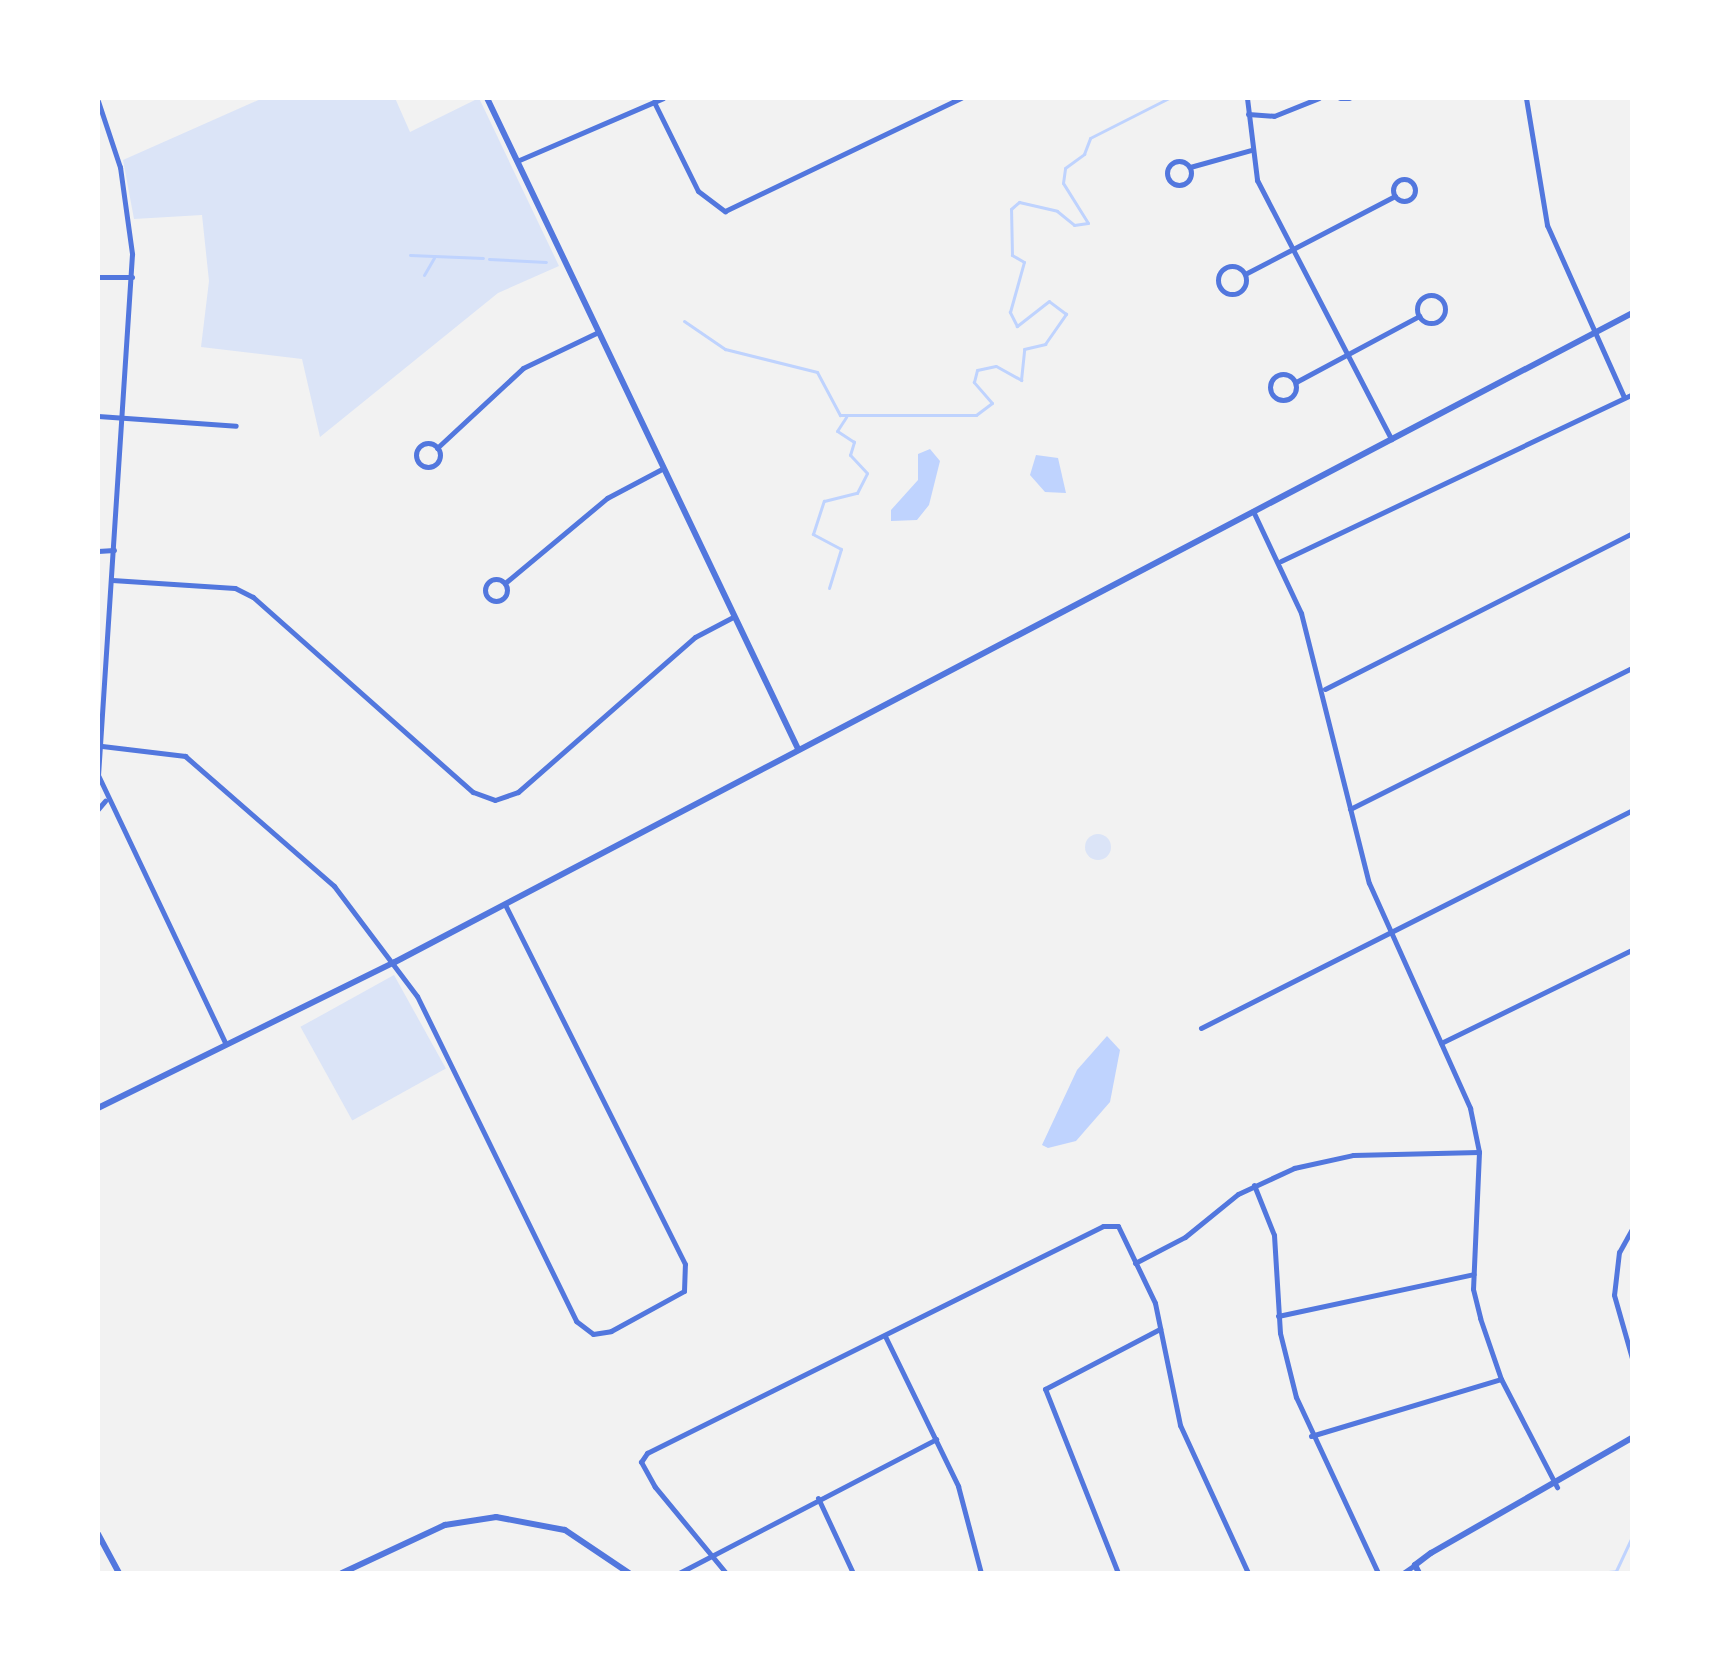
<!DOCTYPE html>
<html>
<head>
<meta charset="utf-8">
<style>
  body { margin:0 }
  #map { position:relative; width:1730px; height:1671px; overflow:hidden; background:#f2f2f2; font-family:Raleway,sans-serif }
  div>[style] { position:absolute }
  .green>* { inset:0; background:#dbe4f7; transform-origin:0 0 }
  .round { border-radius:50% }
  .water>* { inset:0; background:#bfd3fe }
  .stream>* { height:3px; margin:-1.5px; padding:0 1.5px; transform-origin:1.5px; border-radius:1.5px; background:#bfd3fe }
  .minor>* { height:5px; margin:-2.5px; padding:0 2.5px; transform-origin:2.5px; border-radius:2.5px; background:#5277de }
  .minor>.ring { margin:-2.5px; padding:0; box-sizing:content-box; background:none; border:5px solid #5277de; border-radius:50% }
  .tertiary>* { height:6px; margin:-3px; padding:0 3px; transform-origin:3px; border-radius:3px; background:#5277de }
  span { translate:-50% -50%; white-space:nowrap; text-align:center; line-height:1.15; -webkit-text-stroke:8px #fff; paint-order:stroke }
  .frame { position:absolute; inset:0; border:100px solid #fff; pointer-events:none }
</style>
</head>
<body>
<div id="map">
  <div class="green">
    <div style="clip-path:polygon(263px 98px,395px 98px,410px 132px,479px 98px,559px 266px,498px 293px,320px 437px,302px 359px,201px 347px,209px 281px,202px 215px,134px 219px,123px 160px)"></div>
    <div class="round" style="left:1085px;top:834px;width:26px;height:26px"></div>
    <div style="left:394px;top:975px;width:107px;height:107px;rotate:61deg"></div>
  </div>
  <div class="water">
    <div style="clip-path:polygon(930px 449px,940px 461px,929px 505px,917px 520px,891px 521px,891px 510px,918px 480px,918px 454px)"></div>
    <div style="clip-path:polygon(1036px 455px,1058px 458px,1066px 493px,1045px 492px,1030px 475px)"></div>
    <div style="clip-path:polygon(1107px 1036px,1120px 1050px,1110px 1102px,1076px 1141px,1048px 1148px,1042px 1145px,1077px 1070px)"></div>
  </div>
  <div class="stream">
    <div style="left:410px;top:255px;width:73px;rotate:2.4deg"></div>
    <div style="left:489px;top:259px;width:57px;rotate:3deg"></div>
    <div style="left:424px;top:275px;width:20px;rotate:-60deg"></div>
    <div style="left:684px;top:321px;width:50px;rotate:34.3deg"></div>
    <div style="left:725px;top:349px;width:95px;rotate:14deg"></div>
    <div style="left:817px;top:372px;width:49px;rotate:61.9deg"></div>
    <div style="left:840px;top:415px;width:136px"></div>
    <div style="left:976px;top:415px;width:20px;rotate:-37deg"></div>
    <div style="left:992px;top:403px;width:28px;rotate:-131deg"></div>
    <div style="left:974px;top:382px;width:12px;rotate:-76deg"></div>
    <div style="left:977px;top:370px;width:19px;rotate:-12deg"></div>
    <div style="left:996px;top:366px;width:29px;rotate:29deg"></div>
    <div style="left:1021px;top:380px;width:31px;rotate:-84deg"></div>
    <div style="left:1024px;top:349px;width:22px;rotate:-13deg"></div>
    <div style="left:1045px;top:344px;width:37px;rotate:-55deg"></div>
    <div style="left:1066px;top:314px;width:21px;rotate:-143deg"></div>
    <div style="left:1049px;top:301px;width:41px;rotate:142deg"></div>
    <div style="left:1017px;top:326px;width:16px;rotate:-117deg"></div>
    <div style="left:1010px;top:312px;width:52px;rotate:-74.4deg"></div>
    <div style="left:1024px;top:262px;width:14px;rotate:-150deg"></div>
    <div style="left:1012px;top:255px;width:46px;rotate:-91.2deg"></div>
    <div style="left:1011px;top:209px;width:11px;rotate:-41deg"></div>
    <div style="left:1019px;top:202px;width:39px;rotate:13deg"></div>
    <div style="left:1057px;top:211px;width:22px;rotate:39deg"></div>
    <div style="left:1074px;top:225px;width:14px;rotate:-8deg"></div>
    <div style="left:1088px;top:223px;width:47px;rotate:-122deg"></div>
    <div style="left:1063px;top:183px;width:15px;rotate:-82deg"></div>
    <div style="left:1065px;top:168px;width:24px;rotate:-36deg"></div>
    <div style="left:1084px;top:154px;width:17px;rotate:-69deg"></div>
    <div style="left:1090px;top:138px;width:89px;rotate:-26.9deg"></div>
    <div style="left:829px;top:588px;width:41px;rotate:-72.9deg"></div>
    <div style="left:841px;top:549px;width:32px;rotate:-152deg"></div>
    <div style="left:813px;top:534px;width:35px;rotate:-72deg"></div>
    <div style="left:824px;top:501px;width:34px;rotate:-14deg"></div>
    <div style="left:857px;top:493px;width:22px;rotate:-63deg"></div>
    <div style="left:867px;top:473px;width:25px;rotate:-133deg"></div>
    <div style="left:850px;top:455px;width:14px;rotate:-73deg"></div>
    <div style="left:854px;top:442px;width:20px;rotate:-147deg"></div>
    <div style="left:837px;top:431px;width:17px;rotate:-57deg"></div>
    <div style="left:1598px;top:1573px;width:18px;rotate:-6deg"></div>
    <div style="left:1616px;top:1571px;width:38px;rotate:-65deg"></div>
  </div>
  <div class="minor">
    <div style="left:1247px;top:98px;width:83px;rotate:83deg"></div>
    <div style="left:1257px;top:180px;width:292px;rotate:62.6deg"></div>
    <div style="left:1340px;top:98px;width:9px"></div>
    <div style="left:1526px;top:98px;width:129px;rotate:80.6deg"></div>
    <div style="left:1547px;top:225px;width:188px;rotate:65.9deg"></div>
    <div style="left:98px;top:101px;width:70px;rotate:71.6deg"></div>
    <div style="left:120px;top:167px;width:88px;rotate:82.1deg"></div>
    <div style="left:132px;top:254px;width:522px;rotate:93.73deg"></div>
    <div style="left:98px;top:775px;width:298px;rotate:64.6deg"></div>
    <div style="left:654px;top:102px;width:99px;rotate:63.7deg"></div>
    <div style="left:698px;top:191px;width:34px;rotate:37deg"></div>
    <div style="left:725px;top:211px;width:262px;rotate:-25.6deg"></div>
    <div style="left:1248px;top:114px;width:26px;rotate:4deg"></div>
    <div style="left:1274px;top:116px;width:48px;rotate:-21.8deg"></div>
    <div class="ring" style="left:1167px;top:161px;width:19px;height:19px"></div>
    <div style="left:517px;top:161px;width:159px;rotate:-23.3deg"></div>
    <div style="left:1190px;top:167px;width:63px;rotate:-15.6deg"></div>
    <div class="ring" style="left:1393px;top:179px;width:17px;height:17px"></div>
    <div class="ring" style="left:1218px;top:266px;width:23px;height:23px"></div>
    <div style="left:1245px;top:274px;width:169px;rotate:-27.5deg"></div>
    <div style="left:98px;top:277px;width:34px"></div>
    <div class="ring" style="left:1417px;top:295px;width:23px;height:23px"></div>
    <div class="ring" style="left:1270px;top:374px;width:21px;height:21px"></div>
    <div style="left:1296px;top:382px;width:140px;rotate:-28.2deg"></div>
    <div style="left:98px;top:416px;width:138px;rotate:4.1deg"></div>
    <div class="ring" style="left:416px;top:443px;width:19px;height:19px"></div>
    <div style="left:437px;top:448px;width:117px;rotate:-42.9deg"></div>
    <div style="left:523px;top:368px;width:83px;rotate:-25.6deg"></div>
    <div style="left:1253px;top:511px;width:113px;rotate:64.8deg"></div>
    <div style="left:1301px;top:613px;width:278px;rotate:75.9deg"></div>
    <div style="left:1369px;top:883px;width:247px;rotate:65.8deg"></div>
    <div style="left:1470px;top:1108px;width:45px;rotate:78.4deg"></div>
    <div style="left:1479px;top:1152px;width:137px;rotate:92.5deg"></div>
    <div style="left:1473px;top:1289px;width:30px;rotate:76deg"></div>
    <div style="left:1480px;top:1318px;width:65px;rotate:71deg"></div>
    <div style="left:1501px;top:1379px;width:122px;rotate:62.6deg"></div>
    <div style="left:98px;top:551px;width:16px;rotate:-4deg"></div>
    <div style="left:1281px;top:561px;width:389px;rotate:-25.4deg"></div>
    <div class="ring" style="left:485px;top:579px;width:17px;height:17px"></div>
    <div style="left:112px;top:580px;width:123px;rotate:3.7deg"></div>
    <div style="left:235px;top:588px;width:20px;rotate:27deg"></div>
    <div style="left:253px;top:597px;width:294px;rotate:41.6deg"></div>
    <div style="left:473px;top:792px;width:23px;rotate:20deg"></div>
    <div style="left:495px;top:800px;width:24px;rotate:-19deg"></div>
    <div style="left:518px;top:792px;width:235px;rotate:-41.2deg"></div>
    <div style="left:695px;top:637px;width:43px;rotate:-27.8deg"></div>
    <div style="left:505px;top:583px;width:133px;rotate:-39.8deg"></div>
    <div style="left:607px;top:498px;width:62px;rotate:-27.8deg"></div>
    <div style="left:1325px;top:689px;width:344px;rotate:-26.9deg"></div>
    <div style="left:102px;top:746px;width:84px;rotate:6.9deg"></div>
    <div style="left:185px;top:756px;width:198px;rotate:41.1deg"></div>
    <div style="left:334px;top:886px;width:138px;rotate:53deg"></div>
    <div style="left:417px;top:996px;width:362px;rotate:63.9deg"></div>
    <div style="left:576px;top:1321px;width:21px;rotate:37deg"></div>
    <div style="left:593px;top:1334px;width:18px;rotate:-9deg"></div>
    <div style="left:611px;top:1331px;width:83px;rotate:-28.7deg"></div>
    <div style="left:684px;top:1291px;width:27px;rotate:-88deg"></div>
    <div style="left:685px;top:1264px;width:402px;rotate:-116.6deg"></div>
    <div style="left:98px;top:809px;width:11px;rotate:-49deg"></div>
    <div style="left:1350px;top:809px;width:315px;rotate:-26.6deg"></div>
    <div style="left:1201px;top:1028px;width:483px;rotate:-26.8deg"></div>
    <div style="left:1441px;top:1043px;width:212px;rotate:-26deg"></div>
    <div style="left:1254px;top:1185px;width:54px;rotate:68.2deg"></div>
    <div style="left:1274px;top:1235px;width:98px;rotate:86.5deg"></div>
    <div style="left:1280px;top:1333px;width:66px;rotate:76deg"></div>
    <div style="left:1296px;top:1397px;width:194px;rotate:65deg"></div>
    <div style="left:1632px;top:1229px;width:26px;rotate:119deg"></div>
    <div style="left:1619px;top:1252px;width:43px;rotate:96.6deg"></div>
    <div style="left:1614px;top:1295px;width:66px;rotate:74.1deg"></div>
    <div style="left:1135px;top:1263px;width:56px;rotate:-27.5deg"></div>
    <div style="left:1185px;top:1237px;width:68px;rotate:-39.1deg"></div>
    <div style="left:1238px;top:1194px;width:62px;rotate:-24.9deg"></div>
    <div style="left:1294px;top:1168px;width:60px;rotate:-12.4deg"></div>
    <div style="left:1353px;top:1155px;width:126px;rotate:-1.4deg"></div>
    <div style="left:1278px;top:1316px;width:200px;rotate:-12.1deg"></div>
    <div style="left:885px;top:1336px;width:167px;rotate:64deg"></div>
    <div style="left:958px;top:1486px;width:90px;rotate:75.2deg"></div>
    <div style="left:1311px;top:1436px;width:198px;rotate:-16.7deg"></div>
    <div style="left:818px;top:1498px;width:83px;rotate:65deg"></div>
    <div style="left:679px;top:1573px;width:290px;rotate:-27.5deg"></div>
    <div style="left:726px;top:1573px;width:112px;rotate:-129.5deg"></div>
    <div style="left:655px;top:1487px;width:29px;rotate:-119deg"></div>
    <div style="left:641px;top:1462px;width:11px;rotate:-56deg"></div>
    <div style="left:647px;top:1453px;width:509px;rotate:-26.46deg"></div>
    <div style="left:1103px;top:1226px;width:15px"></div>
    <div style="left:1118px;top:1226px;width:85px;rotate:64.3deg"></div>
    <div style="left:1155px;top:1303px;width:125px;rotate:78.4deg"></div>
    <div style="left:1180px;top:1425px;width:163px;rotate:65.3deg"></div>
    <div style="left:1118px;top:1573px;width:198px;rotate:-111.6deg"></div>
    <div style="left:1045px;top:1389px;width:130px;rotate:-27.6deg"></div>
    <div style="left:1403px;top:1573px;width:14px;rotate:-34deg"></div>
  </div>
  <div class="tertiary">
    <div style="left:487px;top:98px;width:721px;rotate:64.46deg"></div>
    <div style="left:98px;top:1108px;width:331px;rotate:-26.2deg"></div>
    <div style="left:395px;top:962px;width:1397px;rotate:-27.68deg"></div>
    <div style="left:98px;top:1534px;width:44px;rotate:61.7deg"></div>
    <div style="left:342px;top:1573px;width:114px;rotate:-25deg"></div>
    <div style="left:445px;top:1525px;width:52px;rotate:-8.9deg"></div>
    <div style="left:496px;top:1517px;width:70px;rotate:10.7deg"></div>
    <div style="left:565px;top:1530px;width:77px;rotate:33.9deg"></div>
    <div style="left:1419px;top:1573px;width:9px;rotate:-117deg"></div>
    <div style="left:1415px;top:1565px;width:20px;rotate:-37deg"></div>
    <div style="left:1431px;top:1553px;width:232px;rotate:-29.8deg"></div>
  </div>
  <div class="frame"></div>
</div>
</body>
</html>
